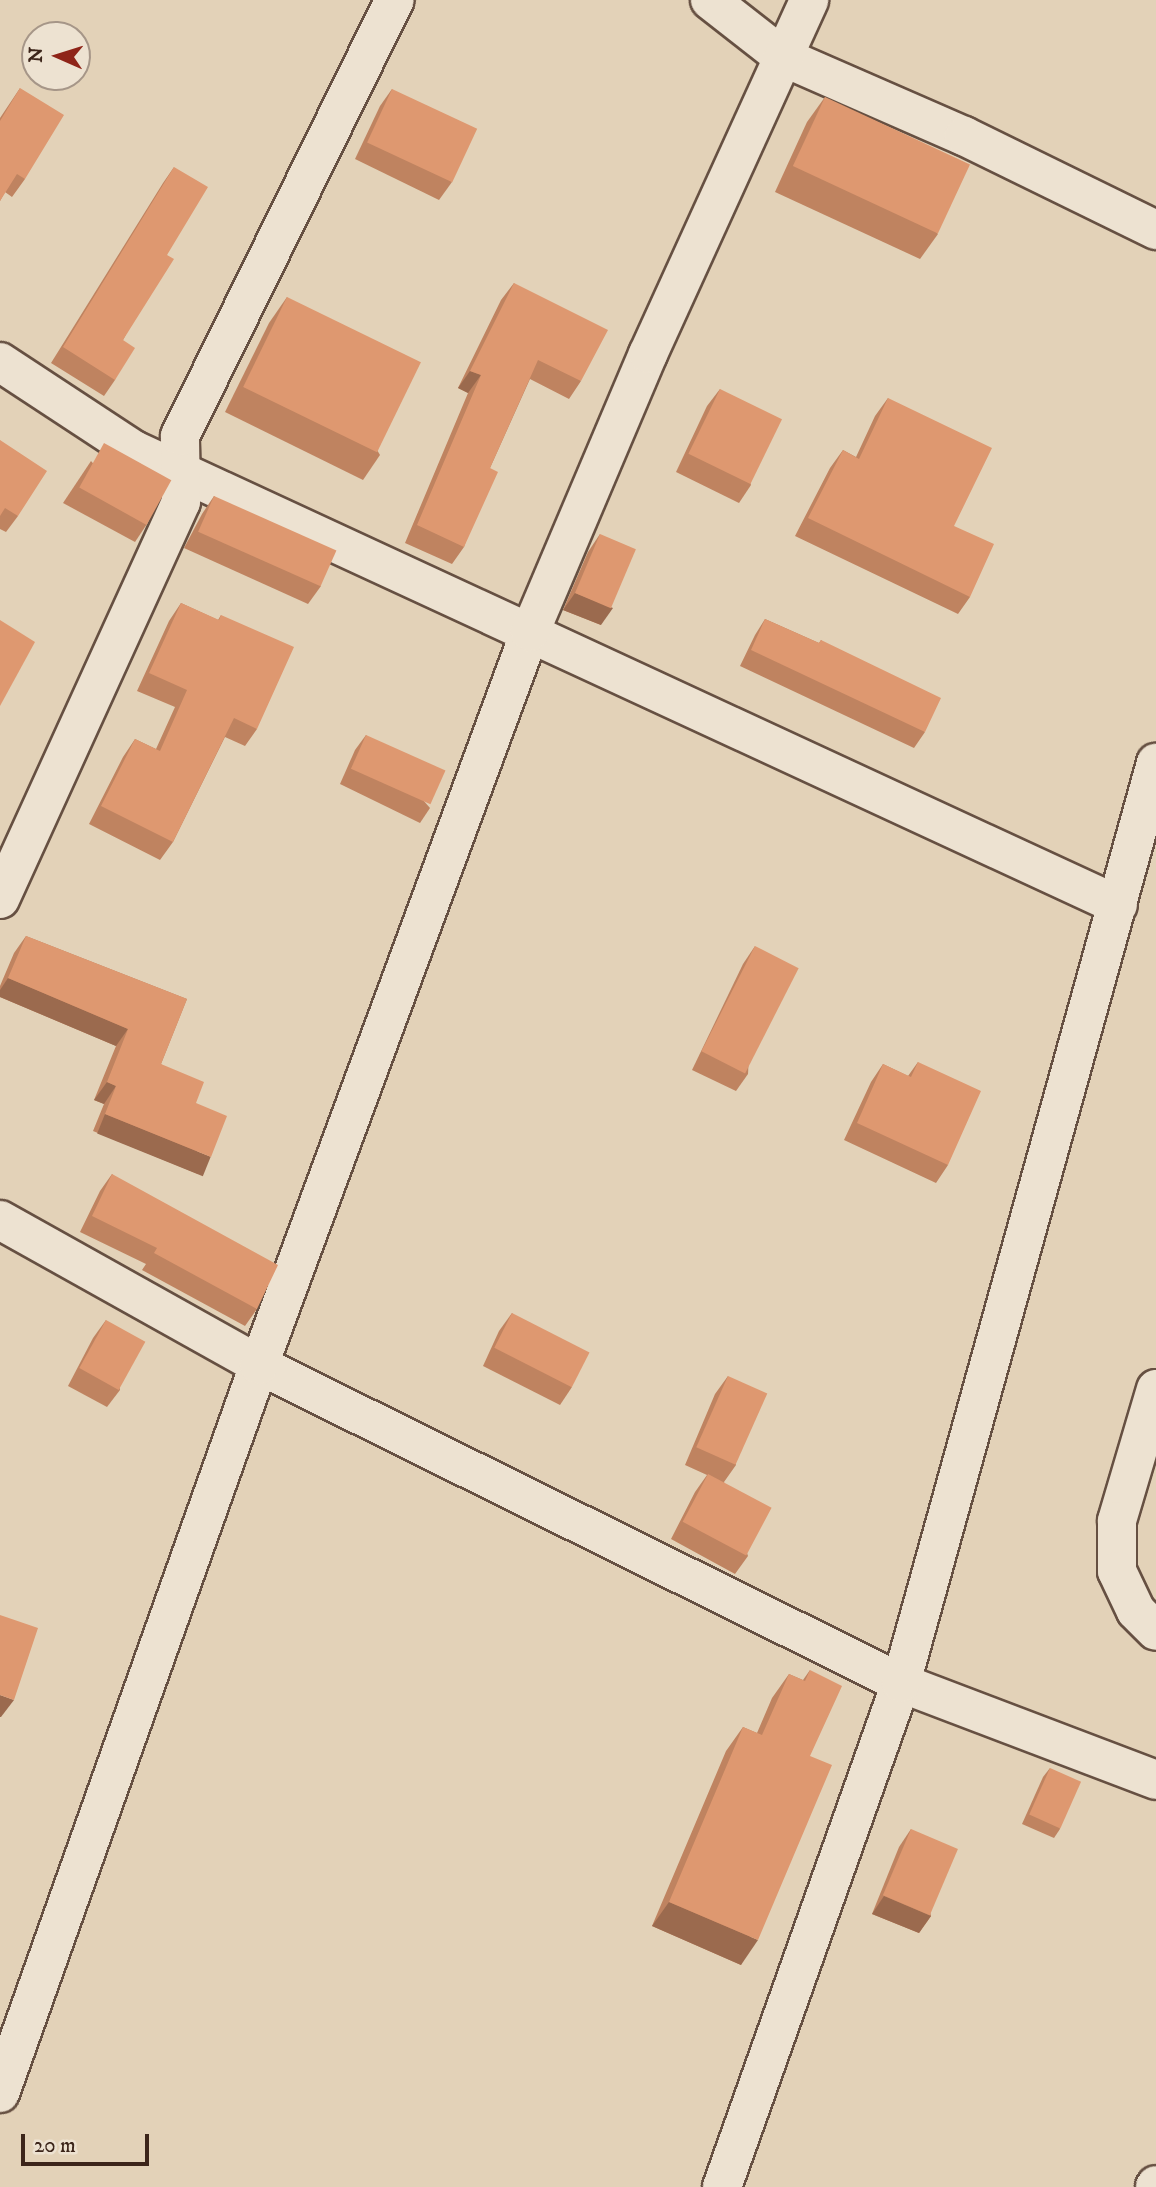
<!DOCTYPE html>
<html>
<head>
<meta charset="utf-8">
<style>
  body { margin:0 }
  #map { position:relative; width:1156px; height:2187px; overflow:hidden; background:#e3d2b8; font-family:"IM FELL DW Pica",serif }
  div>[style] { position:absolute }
  .roads { filter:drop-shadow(2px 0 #665042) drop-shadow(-2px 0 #665042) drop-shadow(0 2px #665042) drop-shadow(0 -2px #665042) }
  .minor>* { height:38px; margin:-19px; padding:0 19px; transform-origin:19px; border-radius:19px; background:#ede2d1 }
  .wall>* { inset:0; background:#bf8360 }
  .shaded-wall>* { inset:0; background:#9b6a4e; transform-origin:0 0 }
  .building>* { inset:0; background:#de9870; transform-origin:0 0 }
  span { translate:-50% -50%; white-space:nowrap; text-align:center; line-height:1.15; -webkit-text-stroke:5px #ede2d1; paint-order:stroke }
  .north { position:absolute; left:21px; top:21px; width:70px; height:70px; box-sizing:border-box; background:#ede2d1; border:2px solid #a69688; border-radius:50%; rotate:273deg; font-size:19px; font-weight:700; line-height:28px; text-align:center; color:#3c251a }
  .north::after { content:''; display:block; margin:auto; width:24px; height:32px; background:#8f2418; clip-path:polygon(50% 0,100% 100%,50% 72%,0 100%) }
  .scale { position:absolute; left:21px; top:2134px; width:128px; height:32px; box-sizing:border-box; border:4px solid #3c251a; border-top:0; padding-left:9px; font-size:21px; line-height:24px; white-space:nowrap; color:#3c251a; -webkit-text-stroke:5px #ede2d1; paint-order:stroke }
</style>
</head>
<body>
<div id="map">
  <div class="roads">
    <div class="minor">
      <div style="left:710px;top:0;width:93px;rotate:38deg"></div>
      <div style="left:783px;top:57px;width:197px;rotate:23.6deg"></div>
      <div style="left:964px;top:136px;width:214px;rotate:26.1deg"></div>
      <div style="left:0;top:362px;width:160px;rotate:33.3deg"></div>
      <div style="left:134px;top:450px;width:1084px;rotate:24.82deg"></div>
      <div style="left:0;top:899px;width:436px;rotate:-65.5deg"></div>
      <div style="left:181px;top:502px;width:66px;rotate:-90.9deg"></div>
      <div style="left:180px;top:436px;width:486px;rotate:-63.8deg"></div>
      <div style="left:0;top:1220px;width:297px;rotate:29.2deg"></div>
      <div style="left:259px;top:1365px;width:716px;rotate:26.35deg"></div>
      <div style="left:901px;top:1683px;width:273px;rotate:20.8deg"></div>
      <div style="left:1156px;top:1389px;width:138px;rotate:106.5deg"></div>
      <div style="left:1117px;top:1521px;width:50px;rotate:90deg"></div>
      <div style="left:1117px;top:1571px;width:44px;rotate:64.6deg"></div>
      <div style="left:1136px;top:1611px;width:28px;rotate:45deg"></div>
      <div style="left:0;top:2093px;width:773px;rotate:-70.42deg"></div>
      <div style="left:259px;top:1365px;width:781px;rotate:-69.71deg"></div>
      <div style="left:530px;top:632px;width:302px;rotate:-67deg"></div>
      <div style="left:648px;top:354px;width:389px;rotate:-65.5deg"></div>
      <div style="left:722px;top:2187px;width:535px;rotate:-70.45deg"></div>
      <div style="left:901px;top:1683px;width:955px;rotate:-74.51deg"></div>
      <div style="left:1155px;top:2187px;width:2px;rotate:-63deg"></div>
    </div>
  </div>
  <div class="wall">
    <div style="clip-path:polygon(20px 88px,25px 179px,12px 197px,5px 192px,0 201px,0 118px)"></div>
    <div style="clip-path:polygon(392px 89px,452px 182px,439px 200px,355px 159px,380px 106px)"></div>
    <div style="clip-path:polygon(825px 97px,938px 234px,920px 259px,775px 192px,807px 122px)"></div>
    <div style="clip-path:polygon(174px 167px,167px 255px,123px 340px,115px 380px,104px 396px,51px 363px,163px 183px)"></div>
    <div style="clip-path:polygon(514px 283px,581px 381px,569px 399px,530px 379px,490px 468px,464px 547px,452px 564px,405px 543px,468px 393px,458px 388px,501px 300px)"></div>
    <div style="clip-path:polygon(287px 297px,380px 455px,363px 480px,225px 412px,269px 323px)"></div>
    <div style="clip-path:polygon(720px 389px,751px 485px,739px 503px,676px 472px,707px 406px)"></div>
    <div style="clip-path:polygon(888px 398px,954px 526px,970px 597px,958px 614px,795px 536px,830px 468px,843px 450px,856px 457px,875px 416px)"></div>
    <div style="clip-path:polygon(0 440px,18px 516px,6px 532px,0 529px)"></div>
    <div style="clip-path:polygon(91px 461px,147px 524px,135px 542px,63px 503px)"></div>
    <div style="clip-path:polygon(214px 496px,321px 586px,308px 604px,184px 548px,202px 514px)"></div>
    <div style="clip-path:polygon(600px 534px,601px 625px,563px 610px,588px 552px)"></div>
    <div style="clip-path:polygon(181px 603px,218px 620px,221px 615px,257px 729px,245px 746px,225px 737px,173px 842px,160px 860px,89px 824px,123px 757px,135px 739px,156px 749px,175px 707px,137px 691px,169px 621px)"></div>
    <div style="clip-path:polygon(765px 619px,819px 643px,821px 640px,925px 732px,914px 748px,740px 666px,755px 635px)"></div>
    <div style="clip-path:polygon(366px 735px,430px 808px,420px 823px,340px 784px,355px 750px)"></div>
    <div style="clip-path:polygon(26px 936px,187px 999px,161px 1064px,196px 1103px,198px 1174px,93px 1131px,104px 1104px,94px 1100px,116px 1046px,0 997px,0 986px,14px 953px)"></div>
    <div style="clip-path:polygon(755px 946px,748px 1074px,736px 1091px,692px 1070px,743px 964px)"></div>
    <div style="clip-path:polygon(918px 1062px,948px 1165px,936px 1183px,844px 1140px,871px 1082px,883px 1064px,908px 1076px)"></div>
    <div style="clip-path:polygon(112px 1174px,257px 1309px,245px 1326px,142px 1270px,146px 1264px,80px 1232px,100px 1191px)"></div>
    <div style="clip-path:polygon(512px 1313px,572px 1387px,560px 1405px,483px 1366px,499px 1331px)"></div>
    <div style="clip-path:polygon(106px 1320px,120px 1390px,107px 1407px,68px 1386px,93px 1338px)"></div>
    <div style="clip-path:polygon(728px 1376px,736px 1465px,724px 1482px,748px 1556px,735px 1574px,671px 1539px,695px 1492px,707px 1475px,685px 1465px,715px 1394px)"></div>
    <div style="clip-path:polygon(810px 1670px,810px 1756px,741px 1965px,652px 1926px,726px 1751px,743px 1727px,757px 1733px,772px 1698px,789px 1674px,803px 1680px)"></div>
    <div style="clip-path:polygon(1050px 1768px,1060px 1829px,1054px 1838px,1022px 1824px,1043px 1777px)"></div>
    <div style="clip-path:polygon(911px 1829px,931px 1916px,919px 1933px,872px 1914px,899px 1847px)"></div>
  </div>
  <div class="shaded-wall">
    <div style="clip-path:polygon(470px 371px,481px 375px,468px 393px,458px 388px)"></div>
    <div style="clip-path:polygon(575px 593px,613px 608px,601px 625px,563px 610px)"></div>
    <div style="clip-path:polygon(8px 978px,128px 1029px,116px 1046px,0 997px,0 990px)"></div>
    <div style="clip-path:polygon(107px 1082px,116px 1086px,104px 1104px,94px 1100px)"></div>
    <div style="left:105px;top:1114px;width:114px;height:21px;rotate:22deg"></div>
    <div style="clip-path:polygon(0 1695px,14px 1700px,1px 1717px,0 1717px)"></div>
    <div style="clip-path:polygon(884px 1896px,931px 1916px,919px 1933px,872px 1914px)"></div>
    <div style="clip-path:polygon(669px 1902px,758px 1940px,741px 1965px,652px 1926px)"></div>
  </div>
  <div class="building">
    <div style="clip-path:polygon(20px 88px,64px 115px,25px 179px,17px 174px,0 201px,0 121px)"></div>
    <div style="left:392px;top:89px;width:94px;height:59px;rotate:25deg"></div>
    <div style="left:825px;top:97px;width:160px;height:76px;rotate:25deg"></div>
    <div style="clip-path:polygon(174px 167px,208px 187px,167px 255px,174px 259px,123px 340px,135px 348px,115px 380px,63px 347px)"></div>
    <div style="clip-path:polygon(514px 283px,608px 330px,581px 381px,538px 360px,490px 468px,498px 472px,464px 547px,417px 525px,481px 375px,470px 371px)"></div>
    <div style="left:287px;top:297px;width:149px;height:100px;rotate:26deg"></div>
    <div style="left:720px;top:389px;width:69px;height:72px;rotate:26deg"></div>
    <div style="clip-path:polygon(888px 398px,992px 448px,954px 526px,994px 544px,970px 597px,808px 518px,843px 450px,859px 459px)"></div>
    <div style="clip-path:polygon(0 440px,47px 471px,18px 516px,5px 508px,0 516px)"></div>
    <div style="left:104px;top:443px;width:77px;height:51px;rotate:29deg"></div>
    <div style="left:214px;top:496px;width:134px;height:39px;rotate:24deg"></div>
    <div style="left:600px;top:534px;width:39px;height:64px;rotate:23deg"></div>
    <div style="clip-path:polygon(181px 603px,219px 620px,221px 615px,294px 647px,257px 729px,234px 718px,173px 842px,101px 806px,135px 739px,160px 751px,187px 690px,149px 673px)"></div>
    <div style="clip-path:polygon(765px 619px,819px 643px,821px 640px,941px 698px,925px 732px,751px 650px)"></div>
    <div style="clip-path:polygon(0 620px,35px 642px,0 706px)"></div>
    <div style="left:366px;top:735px;width:87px;height:37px;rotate:24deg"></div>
    <div style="clip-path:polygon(26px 936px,187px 999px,161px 1064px,204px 1082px,196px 1103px,227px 1116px,211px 1157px,105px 1114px,116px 1086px,107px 1082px,128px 1029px,8px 978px)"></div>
    <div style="left:755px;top:946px;width:49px;height:118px;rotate:27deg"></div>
    <div style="clip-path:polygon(918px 1062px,981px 1091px,948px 1165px,857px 1123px,883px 1064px,911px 1077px)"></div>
    <div style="clip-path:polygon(112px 1174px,278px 1265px,257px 1309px,154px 1253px,157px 1248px,92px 1216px)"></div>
    <div style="left:512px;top:1313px;width:87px;height:39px;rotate:27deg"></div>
    <div style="left:106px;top:1320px;width:45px;height:55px;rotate:29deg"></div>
    <div style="left:728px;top:1376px;width:43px;height:78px;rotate:24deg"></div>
    <div style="left:708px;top:1474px;width:72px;height:54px;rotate:28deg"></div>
    <div style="clip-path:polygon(0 1615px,38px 1628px,14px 1700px,0 1695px)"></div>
    <div style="clip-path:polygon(810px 1670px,842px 1686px,810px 1756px,832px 1765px,758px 1940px,669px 1902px,743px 1727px,762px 1735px,789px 1674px,805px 1681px)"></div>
    <div style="left:1050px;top:1768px;width:34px;height:51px;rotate:24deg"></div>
    <div style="left:911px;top:1829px;width:51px;height:72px;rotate:23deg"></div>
  </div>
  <div class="north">N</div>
  <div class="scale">20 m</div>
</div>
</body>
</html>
